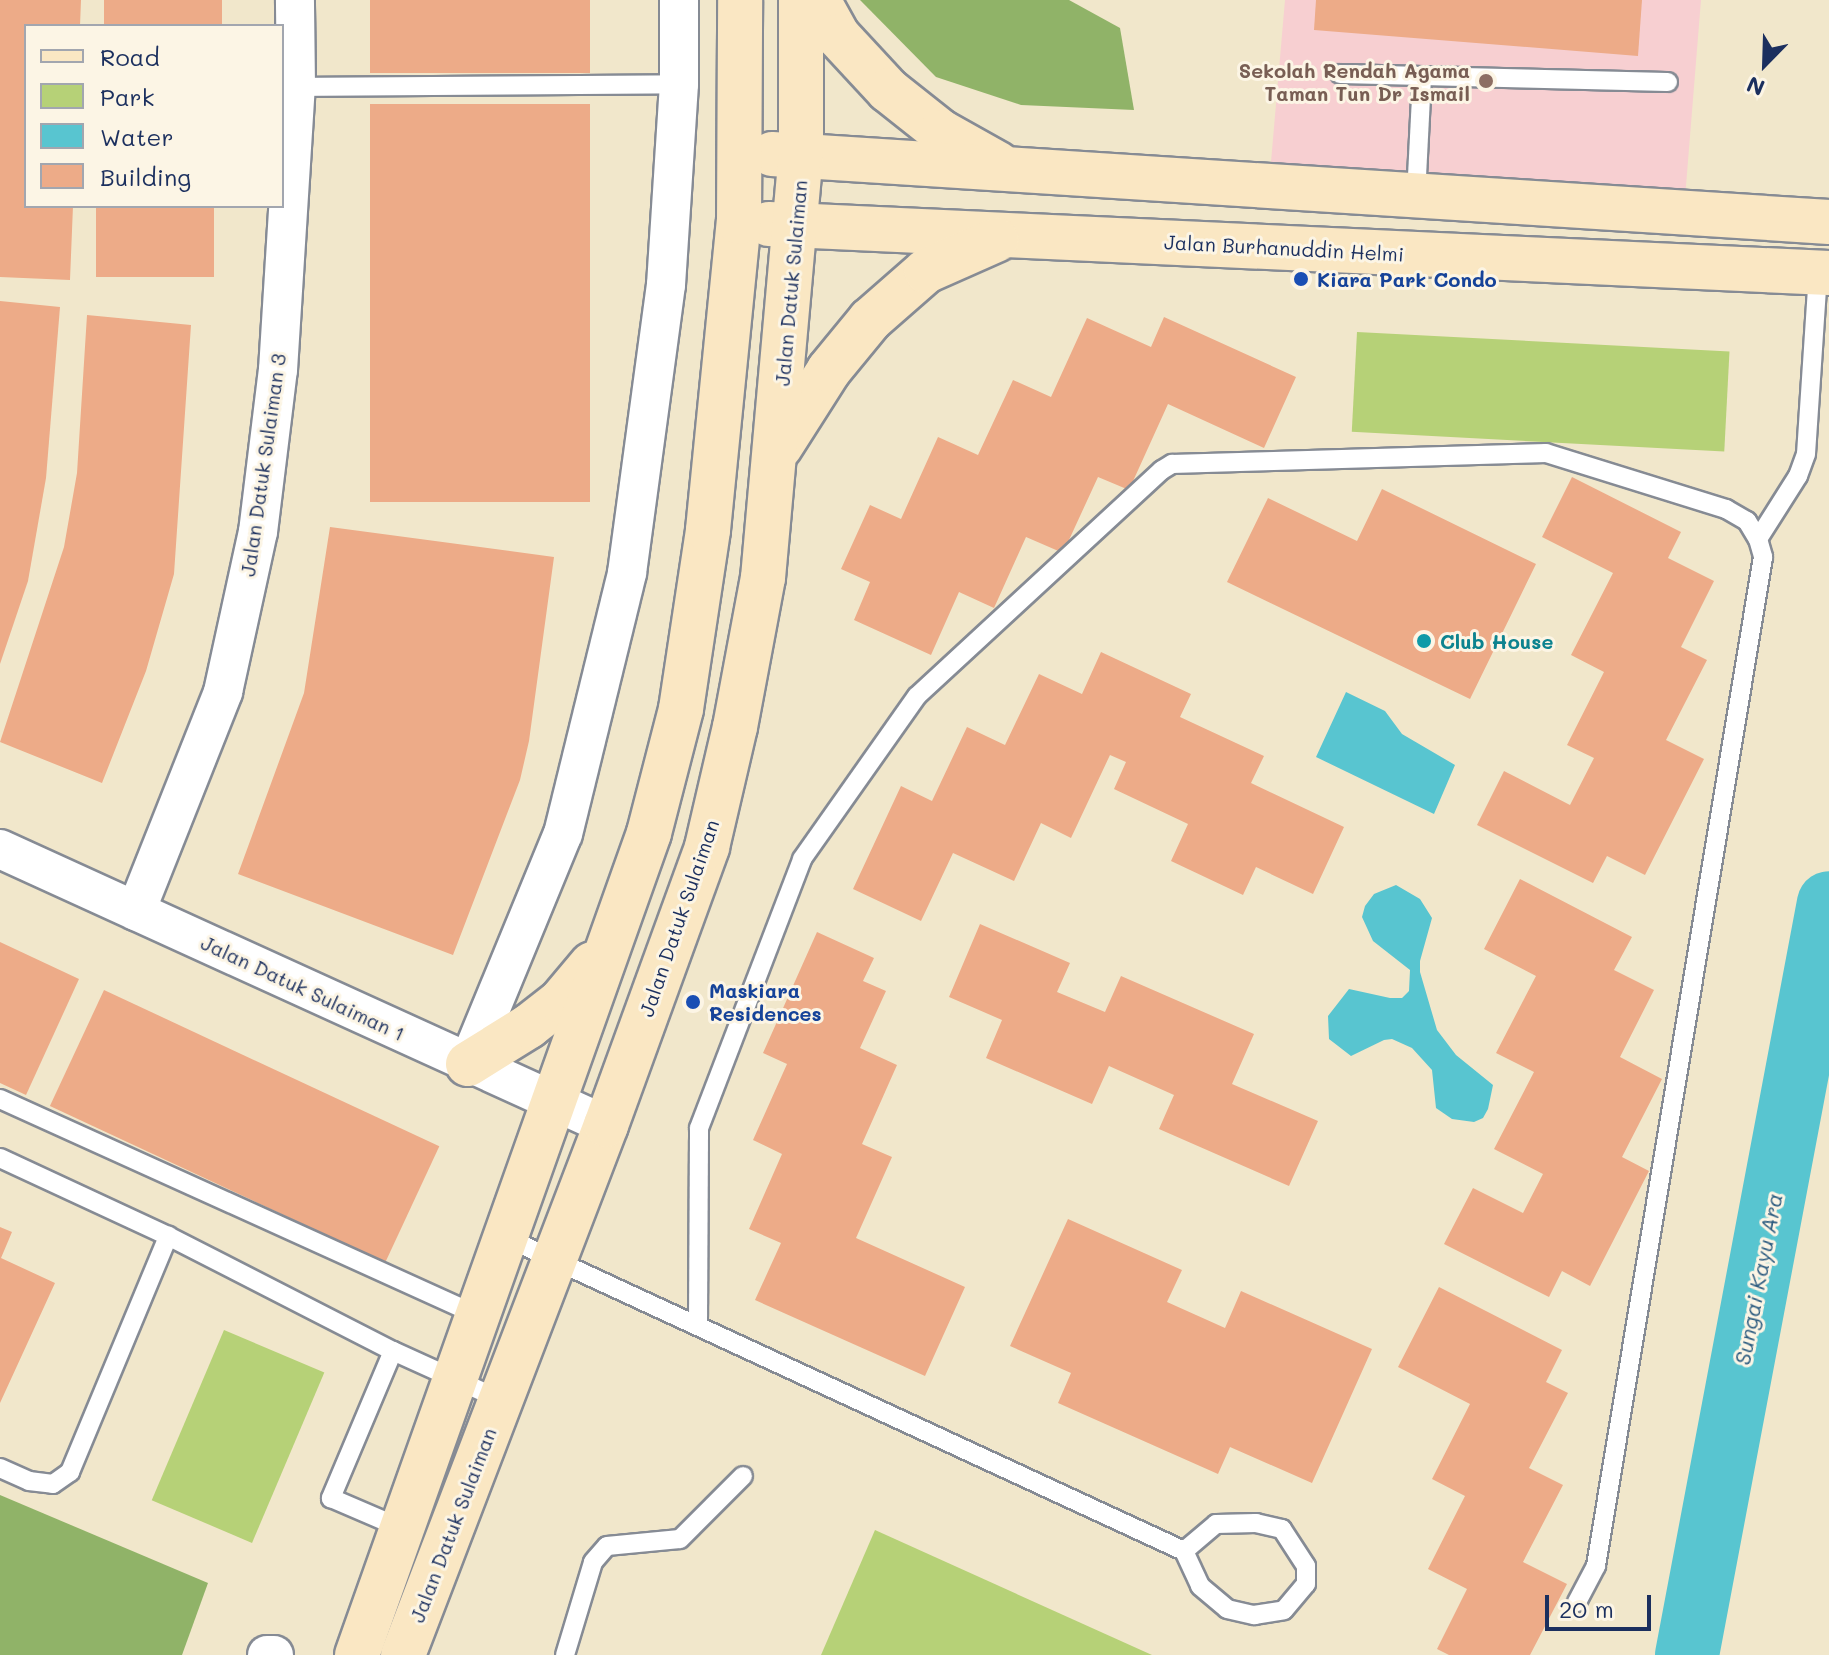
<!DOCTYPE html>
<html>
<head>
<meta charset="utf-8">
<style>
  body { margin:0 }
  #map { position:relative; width:1829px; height:1655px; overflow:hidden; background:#f1e7cb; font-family:Mali,sans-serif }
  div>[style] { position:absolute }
  .built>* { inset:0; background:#f7cfd1 }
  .green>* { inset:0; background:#b6d177; transform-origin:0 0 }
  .forest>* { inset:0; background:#90b368 }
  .water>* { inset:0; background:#58c5d0 }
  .river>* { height:64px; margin:-32px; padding:0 32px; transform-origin:32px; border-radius:32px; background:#58c5d0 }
  .building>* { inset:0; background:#edab88; transform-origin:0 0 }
  .roads { filter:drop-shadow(2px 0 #868b94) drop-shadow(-2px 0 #868b94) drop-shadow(0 2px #868b94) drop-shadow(0 -2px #868b94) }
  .lane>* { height:18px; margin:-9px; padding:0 9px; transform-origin:9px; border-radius:9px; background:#fff }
  .street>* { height:38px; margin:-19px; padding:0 19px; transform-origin:19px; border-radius:19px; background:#fff }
  .secondary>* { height:44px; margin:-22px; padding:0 22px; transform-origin:22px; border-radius:22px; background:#fae7c3 }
  .dots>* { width:22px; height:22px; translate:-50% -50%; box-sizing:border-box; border:4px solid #fcf5e5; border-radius:50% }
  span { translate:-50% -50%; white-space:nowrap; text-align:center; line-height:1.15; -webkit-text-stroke:6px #fcf5e5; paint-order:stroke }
  .education-label { font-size:20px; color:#785e54; font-weight:700 }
  .right { translate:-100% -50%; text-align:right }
  .street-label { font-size:20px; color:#1b2f5e }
  .transit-label { font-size:20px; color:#164399; font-weight:700 }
  .left { translate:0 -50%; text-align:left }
  .culture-label { font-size:20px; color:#0d838f; font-weight:700 }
  .water-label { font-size:22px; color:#2d5c80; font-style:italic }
  .legend { position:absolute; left:24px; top:24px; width:260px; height:184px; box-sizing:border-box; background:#fcf5e5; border:2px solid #a2a6af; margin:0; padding:10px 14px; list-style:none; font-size:24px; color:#1b2f5e }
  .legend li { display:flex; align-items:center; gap:16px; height:40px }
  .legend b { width:40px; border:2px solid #a2a6af }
  .north { position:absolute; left:1725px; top:24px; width:80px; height:80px; -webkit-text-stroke:6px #fcf5e5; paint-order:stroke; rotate:203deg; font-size:22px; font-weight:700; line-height:32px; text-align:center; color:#1b2f5e }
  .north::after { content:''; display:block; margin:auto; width:28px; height:36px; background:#1b2f5e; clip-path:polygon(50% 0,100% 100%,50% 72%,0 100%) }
  .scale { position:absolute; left:1545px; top:1595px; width:106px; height:36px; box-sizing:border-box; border:4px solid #1b2f5e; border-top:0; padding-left:10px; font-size:24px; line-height:28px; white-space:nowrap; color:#1b2f5e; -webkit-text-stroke:6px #fcf5e5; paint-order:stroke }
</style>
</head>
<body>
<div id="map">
  <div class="built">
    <div style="clip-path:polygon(1285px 0,1701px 0,1685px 198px,1271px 162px)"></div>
  </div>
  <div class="green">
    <div style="left:1357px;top:332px;width:373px;height:100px;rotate:3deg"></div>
    <div style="left:224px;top:1330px;width:109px;height:185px;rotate:23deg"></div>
    <div style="clip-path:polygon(875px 1530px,1152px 1655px,821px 1655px)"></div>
  </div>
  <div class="forest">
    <div style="clip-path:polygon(860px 0,1069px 0,1120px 28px,1134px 110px,1021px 105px,936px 77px)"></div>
    <div style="clip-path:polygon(0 1495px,208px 1583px,182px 1655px,0 1655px)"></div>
  </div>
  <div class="water">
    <div style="clip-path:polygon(1346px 692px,1385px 711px,1402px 734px,1455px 765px,1434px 814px,1316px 757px)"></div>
    <div style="clip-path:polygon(1396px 885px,1420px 899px,1432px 918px,1420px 961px,1420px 972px,1437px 1030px,1456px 1055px,1493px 1085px,1488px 1109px,1483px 1118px,1474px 1122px,1452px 1119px,1436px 1108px,1432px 1070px,1412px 1048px,1392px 1039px,1384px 1040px,1351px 1056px,1329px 1039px,1328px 1016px,1349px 989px,1390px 998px,1402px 998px,1409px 991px,1410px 970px,1373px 941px,1362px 917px,1365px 906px,1374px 894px)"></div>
  </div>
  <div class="river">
    <div style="left:1687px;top:1655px;width:765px;rotate:-79.31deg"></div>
  </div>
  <div class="building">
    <div style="clip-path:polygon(0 0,81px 0,80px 26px,26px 26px,26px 206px,73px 206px,70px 280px,0 277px)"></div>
    <div style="left:104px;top:0;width:118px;height:26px"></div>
    <div style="left:370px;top:0;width:220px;height:73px"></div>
    <div style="clip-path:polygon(1316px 0,1642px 0,1638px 56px,1314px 30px)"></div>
    <div style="left:370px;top:104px;width:220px;height:398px"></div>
    <div style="left:96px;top:206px;width:118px;height:71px"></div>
    <div style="clip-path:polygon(0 301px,60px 307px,46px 478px,28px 581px,0 664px)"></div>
    <div style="clip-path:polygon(87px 315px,191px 325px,174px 574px,146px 671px,102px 783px,0 742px,64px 547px,77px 473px)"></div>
    <div style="clip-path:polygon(1164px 317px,1296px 377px,1264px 448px,1168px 404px,1129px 490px,1098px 477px,1063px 553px,1026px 537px,994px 608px,959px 592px,931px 655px,854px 620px,870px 582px,841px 569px,870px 505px,901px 519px,938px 437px,978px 455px,1013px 380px,1051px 397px,1087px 318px,1151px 347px)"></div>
    <div style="clip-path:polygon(1572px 477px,1681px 532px,1668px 558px,1714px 581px,1681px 647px,1707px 660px,1666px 740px,1704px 759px,1645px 875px,1607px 856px,1593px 883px,1477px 825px,1504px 771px,1570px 805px,1594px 758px,1567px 745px,1604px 672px,1571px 655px,1613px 573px,1542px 537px)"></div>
    <div style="clip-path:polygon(1382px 489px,1536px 564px,1470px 699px,1227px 582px,1268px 498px,1357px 541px)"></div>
    <div style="clip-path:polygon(330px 527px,554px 557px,529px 741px,520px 780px,453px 955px,238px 874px,304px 693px)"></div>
    <div style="clip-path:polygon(1101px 652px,1191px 694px,1180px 717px,1264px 756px,1251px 783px,1344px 827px,1313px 894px,1256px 867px,1243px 895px,1171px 861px,1188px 824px,1114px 789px,1126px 762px,1110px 755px,1071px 838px,1041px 823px,1014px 881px,953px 853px,921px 921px,853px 889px,901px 786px,932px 801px,967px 727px,1005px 745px,1039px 674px,1082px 694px)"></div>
    <div style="clip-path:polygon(1520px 879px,1632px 937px,1614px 970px,1654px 990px,1620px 1057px,1662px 1079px,1622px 1157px,1649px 1171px,1590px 1286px,1562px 1271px,1549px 1297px,1444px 1244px,1473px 1188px,1523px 1213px,1543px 1174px,1494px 1149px,1534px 1072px,1496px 1053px,1536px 976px,1484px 949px)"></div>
    <div style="clip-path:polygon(980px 924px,1070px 963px,1057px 992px,1105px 1012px,1121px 976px,1254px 1034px,1232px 1084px,1318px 1121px,1289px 1186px,1159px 1129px,1174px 1095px,1109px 1066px,1092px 1104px,986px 1058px,1002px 1020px,949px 997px)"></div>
    <div style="clip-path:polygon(817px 932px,874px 958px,863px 981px,886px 991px,860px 1048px,897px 1065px,862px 1144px,892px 1157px,856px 1238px,965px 1287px,925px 1376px,755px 1300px,781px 1243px,749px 1229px,782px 1154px,753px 1140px,787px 1064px,763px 1053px)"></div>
    <div style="clip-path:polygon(0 942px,79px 979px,26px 1095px,0 1083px)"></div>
    <div style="left:104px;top:990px;width:370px;height:128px;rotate:25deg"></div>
    <div style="clip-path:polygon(1068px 1219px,1182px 1270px,1167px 1302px,1225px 1328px,1241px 1291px,1372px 1349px,1312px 1483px,1230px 1447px,1218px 1474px,1058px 1403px,1071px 1373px,1010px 1346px)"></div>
    <div style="clip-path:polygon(0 1227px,12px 1232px,1px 1258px,55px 1283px,0 1403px)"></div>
    <div style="clip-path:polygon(1439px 1287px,1562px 1350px,1546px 1382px,1568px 1393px,1529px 1468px,1563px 1485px,1523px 1562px,1567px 1584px,1530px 1655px,1449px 1655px,1437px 1649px,1467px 1589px,1428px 1569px,1465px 1496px,1432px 1479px,1470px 1404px,1398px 1367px)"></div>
  </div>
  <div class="roads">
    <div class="lane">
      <div style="left:1340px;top:74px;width:328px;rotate:1.4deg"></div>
      <div style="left:296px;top:87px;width:383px;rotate:-0.4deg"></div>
      <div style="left:1416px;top:196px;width:120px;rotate:-87.1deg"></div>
      <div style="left:1758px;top:539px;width:75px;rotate:-57.6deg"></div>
      <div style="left:1798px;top:476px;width:23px;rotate:-70deg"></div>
      <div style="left:1806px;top:454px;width:182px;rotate:-86.2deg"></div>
      <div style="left:0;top:1099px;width:524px;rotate:24.36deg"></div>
      <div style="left:0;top:1158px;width:185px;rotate:24.9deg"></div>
      <div style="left:168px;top:1236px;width:253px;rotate:27.1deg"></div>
      <div style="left:393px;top:1351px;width:119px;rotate:24.4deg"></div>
      <div style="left:505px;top:1237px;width:748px;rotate:24.82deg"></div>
      <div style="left:1184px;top:1551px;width:38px;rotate:65deg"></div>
      <div style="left:1200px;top:1586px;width:35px;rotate:40deg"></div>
      <div style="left:1227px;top:1609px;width:28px;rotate:13deg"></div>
      <div style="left:1254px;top:1615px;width:30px;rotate:-9deg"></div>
      <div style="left:1284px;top:1610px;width:34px;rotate:-50deg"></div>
      <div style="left:1306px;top:1584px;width:18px;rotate:-90deg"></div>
      <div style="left:1306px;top:1566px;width:44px;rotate:-123deg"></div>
      <div style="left:1282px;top:1529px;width:27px;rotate:-167deg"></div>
      <div style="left:1256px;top:1523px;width:40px;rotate:178.6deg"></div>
      <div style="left:1216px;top:1524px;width:42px;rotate:139.8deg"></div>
      <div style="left:698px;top:1325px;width:197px;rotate:-89.7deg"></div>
      <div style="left:699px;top:1128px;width:288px;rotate:-69deg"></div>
      <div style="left:802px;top:859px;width:199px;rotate:-54.8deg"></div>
      <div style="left:917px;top:696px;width:333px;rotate:-42.7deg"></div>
      <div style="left:1162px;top:470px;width:12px;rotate:-31deg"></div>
      <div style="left:1172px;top:464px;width:374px;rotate:-1.7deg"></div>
      <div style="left:1546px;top:453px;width:189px;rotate:17.3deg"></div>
      <div style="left:1726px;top:509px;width:24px;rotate:30deg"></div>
      <div style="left:1747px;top:521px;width:21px;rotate:59deg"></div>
      <div style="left:1758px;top:539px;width:19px;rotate:74deg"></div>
      <div style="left:1763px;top:557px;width:1023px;rotate:99.4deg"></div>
      <div style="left:1596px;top:1566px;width:41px;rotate:117.8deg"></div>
      <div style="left:393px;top:1351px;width:160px;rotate:112.9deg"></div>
      <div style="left:331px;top:1498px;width:78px;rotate:23.3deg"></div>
      <div style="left:0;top:1468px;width:32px;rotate:24deg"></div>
      <div style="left:29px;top:1481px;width:24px;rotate:7deg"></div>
      <div style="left:53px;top:1484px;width:21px;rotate:-35deg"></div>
      <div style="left:70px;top:1472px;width:256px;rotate:-67.4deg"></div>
      <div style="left:565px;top:1655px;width:97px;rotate:-73.2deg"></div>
      <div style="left:593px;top:1562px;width:21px;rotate:-49deg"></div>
      <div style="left:607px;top:1546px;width:73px;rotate:-5.5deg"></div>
      <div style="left:680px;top:1539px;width:89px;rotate:-45deg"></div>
    </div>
    <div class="street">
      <div style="left:0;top:849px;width:666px;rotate:24.49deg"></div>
      <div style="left:136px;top:911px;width:236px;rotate:-68.3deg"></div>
      <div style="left:223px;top:692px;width:164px;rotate:-77.7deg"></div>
      <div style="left:258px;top:532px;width:163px;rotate:-83deg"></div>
      <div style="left:278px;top:370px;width:284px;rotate:-86.4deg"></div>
      <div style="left:296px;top:87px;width:87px;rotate:-90.7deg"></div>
      <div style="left:468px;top:1064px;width:249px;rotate:-67.6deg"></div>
      <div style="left:563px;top:834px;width:269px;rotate:-76.2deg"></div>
      <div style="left:627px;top:573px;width:291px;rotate:-82.3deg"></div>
      <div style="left:666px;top:285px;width:201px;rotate:-86.3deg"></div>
      <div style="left:679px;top:84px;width:84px;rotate:-90deg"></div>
      <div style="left:267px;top:1655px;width:7px"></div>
    </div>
    <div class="secondary">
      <div style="left:818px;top:0;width:41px;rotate:60.9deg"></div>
      <div style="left:838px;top:36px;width:74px;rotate:47.2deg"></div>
      <div style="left:888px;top:90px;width:68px;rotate:38.4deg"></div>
      <div style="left:941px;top:132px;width:65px;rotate:29.3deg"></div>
      <div style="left:772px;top:154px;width:1059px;rotate:3.68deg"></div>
      <div style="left:769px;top:224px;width:1061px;rotate:2.65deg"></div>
      <div style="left:780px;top:447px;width:91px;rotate:-57.5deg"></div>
      <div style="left:829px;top:370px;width:65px;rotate:-50.6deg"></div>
      <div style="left:870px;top:320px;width:74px;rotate:-41.2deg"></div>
      <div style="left:926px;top:271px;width:77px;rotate:-23.9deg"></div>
      <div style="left:468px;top:1064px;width:72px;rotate:-31.9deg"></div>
      <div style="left:529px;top:1026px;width:41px;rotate:-38deg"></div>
      <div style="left:561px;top:1001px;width:48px;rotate:-50deg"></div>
      <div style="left:357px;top:1655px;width:872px;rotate:-70.44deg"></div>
      <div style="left:649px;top:833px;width:128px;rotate:-75.5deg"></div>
      <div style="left:681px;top:709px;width:181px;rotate:-81.4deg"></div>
      <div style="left:708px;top:530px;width:310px;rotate:-84.3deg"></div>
      <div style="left:739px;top:222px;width:222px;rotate:-89.7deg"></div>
      <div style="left:403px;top:1655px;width:568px;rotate:-69.04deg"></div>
      <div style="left:606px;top:1125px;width:296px;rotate:-70deg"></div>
      <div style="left:707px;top:847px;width:123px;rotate:-76.9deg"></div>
      <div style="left:735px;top:727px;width:152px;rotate:-79.4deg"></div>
      <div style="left:763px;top:578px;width:424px;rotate:-84.9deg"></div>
      <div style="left:801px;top:156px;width:156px;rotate:-90deg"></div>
    </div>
  </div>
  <div class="dots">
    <div style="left:1486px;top:81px;background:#8d6e63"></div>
    <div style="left:1301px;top:279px;background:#1a4fb4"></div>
    <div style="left:1424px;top:641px;background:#0f9aa8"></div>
    <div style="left:693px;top:1002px;background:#1a4fb4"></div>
  </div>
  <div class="education-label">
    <span class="right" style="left:1470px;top:82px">Sekolah Rendah Agama<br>Taman Tun Dr Ismail</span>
  </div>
  <div class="street-label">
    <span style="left:1284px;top:248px;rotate:3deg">Jalan Burhanuddin Helmi</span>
    <span style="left:791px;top:283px;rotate:-85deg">Jalan Datuk Sulaiman</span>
    <span style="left:263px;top:465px;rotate:-82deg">Jalan Datuk Sulaiman 3</span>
    <span style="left:679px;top:918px;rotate:-71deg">Jalan Datuk Sulaiman</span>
    <span style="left:303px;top:988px;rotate:25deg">Jalan Datuk Sulaiman 1</span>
    <span style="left:453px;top:1525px;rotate:-69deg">Jalan Datuk Sulaiman</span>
  </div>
  <div class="transit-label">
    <span class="left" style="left:1317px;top:279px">Kiara Park Condo</span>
    <span class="left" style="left:709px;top:1002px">Maskiara<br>Residences</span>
  </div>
  <div class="culture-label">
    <span class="left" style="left:1440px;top:641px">Club House</span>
  </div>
  <div class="water-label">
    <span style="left:1758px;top:1279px;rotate:-79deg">Sungai Kayu Ara</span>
  </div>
  <ul class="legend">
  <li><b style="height:10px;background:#fae7c3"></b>Road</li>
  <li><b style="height:22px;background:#b6d177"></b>Park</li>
  <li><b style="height:22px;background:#58c5d0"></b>Water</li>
  <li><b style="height:22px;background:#edab88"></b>Building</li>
  </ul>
  <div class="north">N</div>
  <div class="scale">20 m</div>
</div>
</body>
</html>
